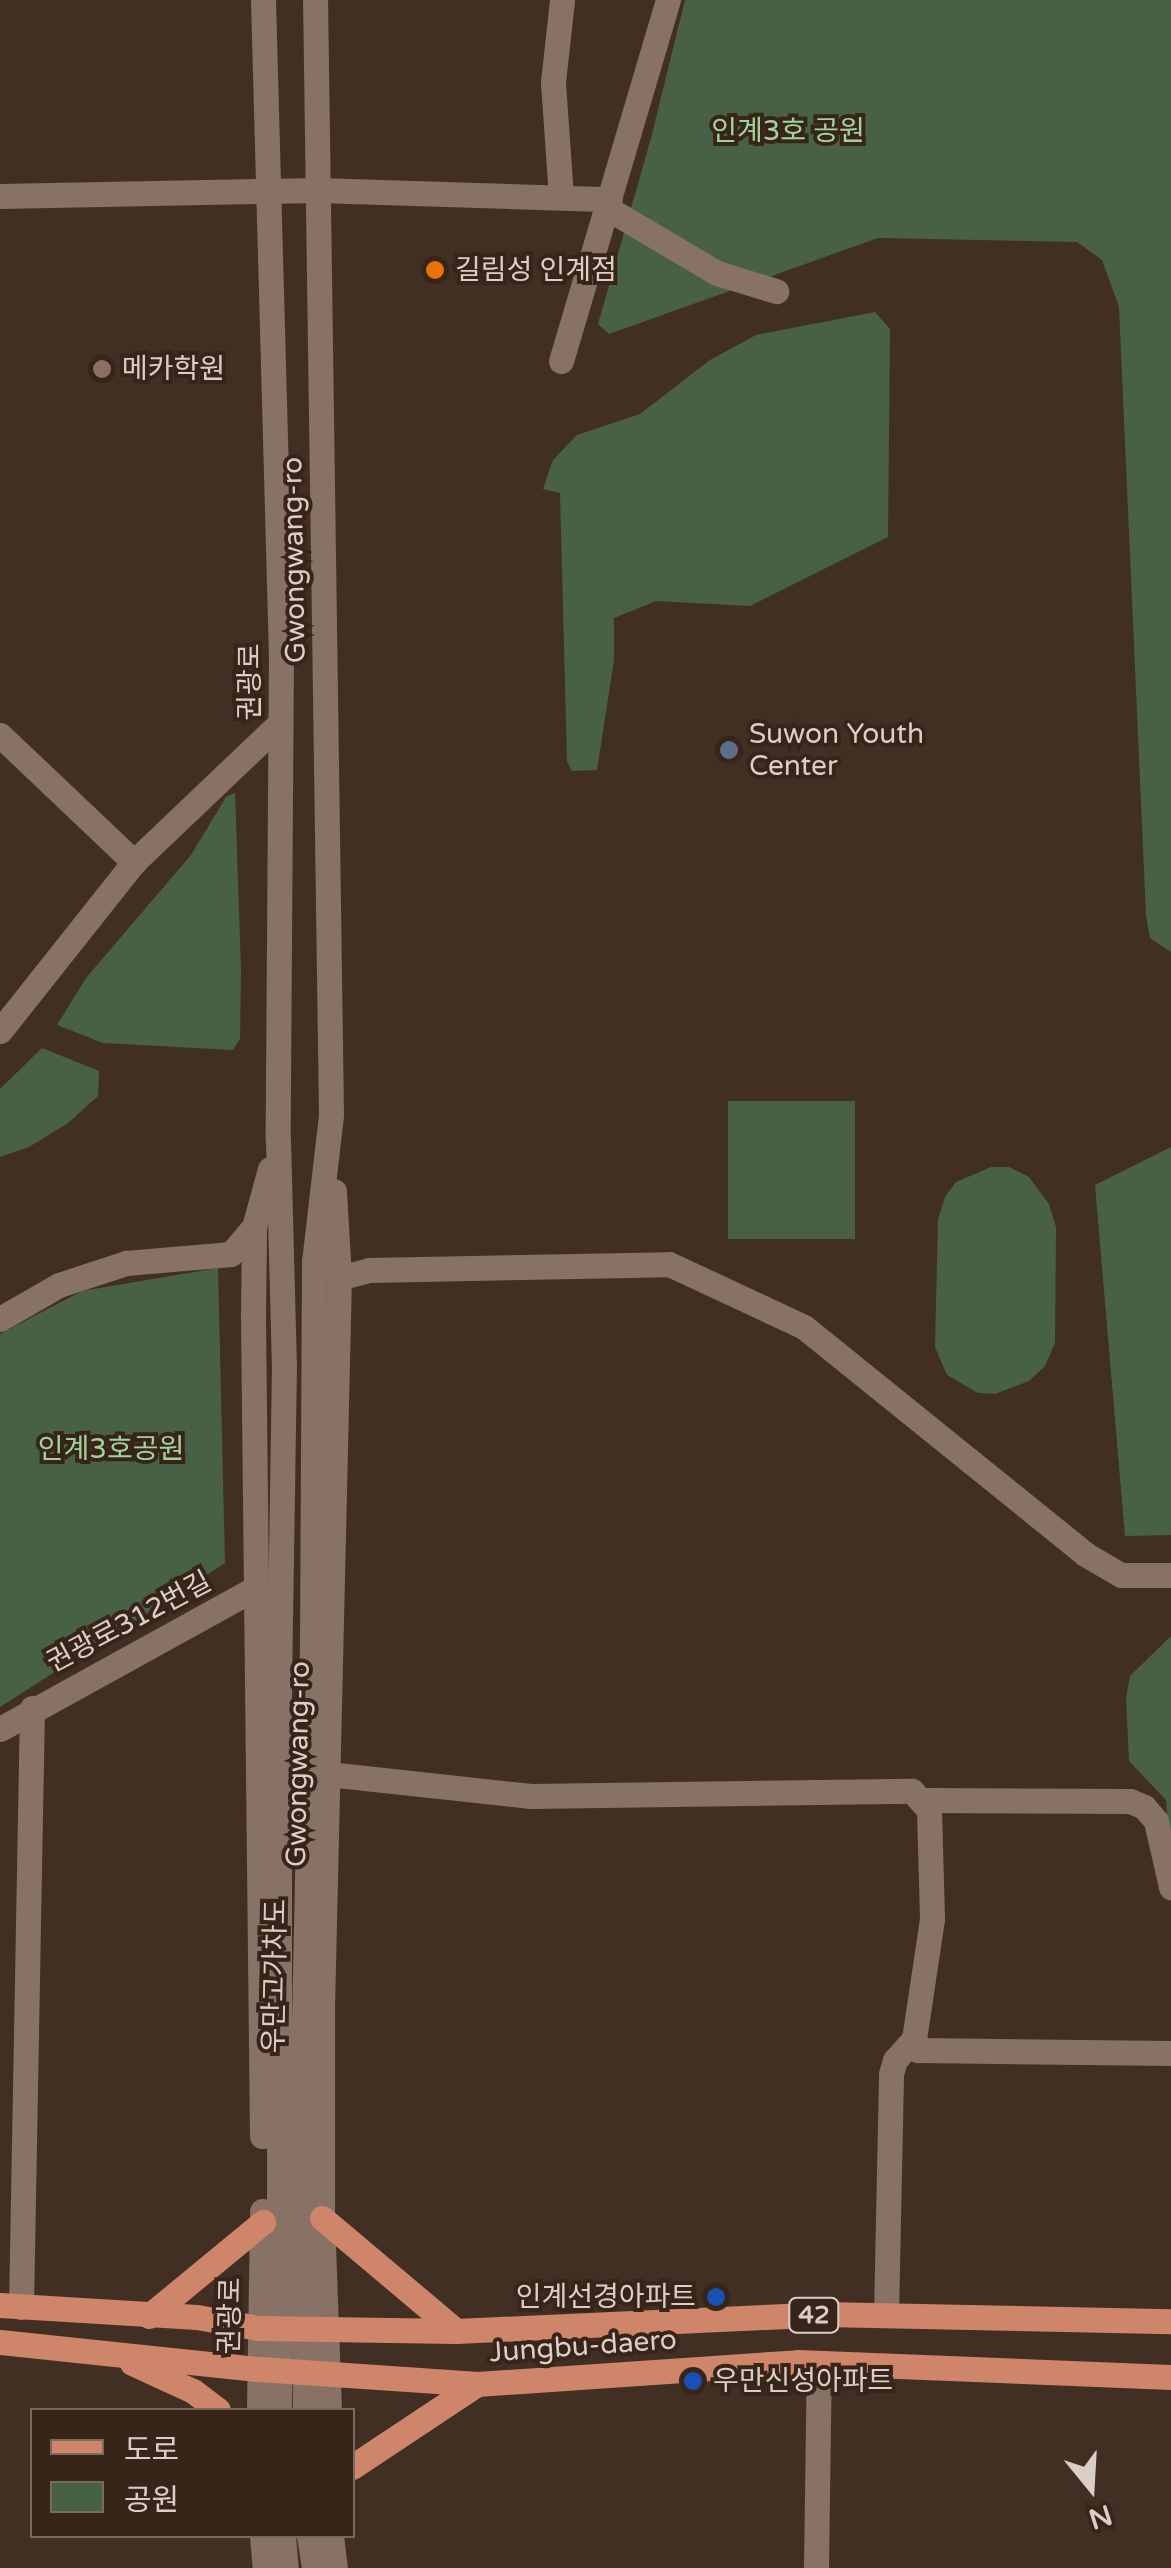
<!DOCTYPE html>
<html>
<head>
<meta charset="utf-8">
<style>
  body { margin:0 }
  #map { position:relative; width:1171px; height:2568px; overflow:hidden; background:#422f24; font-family:"Varela Round","Noto Sans KR",sans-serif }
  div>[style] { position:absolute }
  .green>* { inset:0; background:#486144; transform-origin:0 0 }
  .street>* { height:25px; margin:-12.5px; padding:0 12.5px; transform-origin:12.5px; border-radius:12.5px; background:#887265 }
  .secondary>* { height:25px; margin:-12.5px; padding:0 12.5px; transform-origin:12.5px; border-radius:12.5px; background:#887265 }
  .primary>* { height:25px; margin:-12.5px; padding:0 12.5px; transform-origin:12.5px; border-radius:12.5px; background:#ce856a }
  .dots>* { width:28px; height:28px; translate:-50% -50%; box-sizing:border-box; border:5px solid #38251a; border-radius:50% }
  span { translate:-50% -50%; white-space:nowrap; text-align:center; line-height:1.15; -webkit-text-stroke:8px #38251a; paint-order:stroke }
  .shield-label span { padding:2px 8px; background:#38251a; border:2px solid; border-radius:8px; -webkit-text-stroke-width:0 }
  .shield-label { font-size:25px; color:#dbcec7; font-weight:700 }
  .park-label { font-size:28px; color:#a2d29a }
  .poi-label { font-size:28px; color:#dbcec7 }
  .left { translate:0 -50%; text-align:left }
  .right { translate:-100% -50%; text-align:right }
  .street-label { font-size:28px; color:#dbcec7 }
  .legend { position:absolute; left:30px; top:2408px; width:325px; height:130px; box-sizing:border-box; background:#38251a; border:2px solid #79695f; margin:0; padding:12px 18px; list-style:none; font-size:30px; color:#dbcec7 }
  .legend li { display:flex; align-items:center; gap:20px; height:50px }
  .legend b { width:50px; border:2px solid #79695f }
  .north { position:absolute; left:1041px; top:2438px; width:100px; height:100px; -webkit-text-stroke:8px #38251a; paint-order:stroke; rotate:162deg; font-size:28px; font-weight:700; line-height:40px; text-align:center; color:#dbcec7 }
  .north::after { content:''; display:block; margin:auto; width:35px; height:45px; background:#dbcec7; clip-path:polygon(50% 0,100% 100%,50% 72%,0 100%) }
</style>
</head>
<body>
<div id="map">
  <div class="green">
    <div style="clip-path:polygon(685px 0,1171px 0,1171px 952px,1150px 938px,1146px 915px,1119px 307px,1102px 260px,1077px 242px,878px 238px,609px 334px,598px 324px,651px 138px)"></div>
    <div style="clip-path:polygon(875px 312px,890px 329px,888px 537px,750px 606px,656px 601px,614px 618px,614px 660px,597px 770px,572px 771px,567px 761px,560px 493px,543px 489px,553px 460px,577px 435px,640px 414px,710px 360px,756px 335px)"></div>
    <div style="clip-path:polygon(235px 793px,241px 971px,240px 1039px,233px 1050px,103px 1043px,57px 1025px,86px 978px,191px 855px,226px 797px)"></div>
    <div style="clip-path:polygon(42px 1048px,99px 1071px,98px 1096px,68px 1123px,29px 1147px,0 1157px,0 1089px)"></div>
    <div style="left:728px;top:1101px;width:127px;height:138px"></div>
    <div style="clip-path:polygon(1171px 1147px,1171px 1535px,1125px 1536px,1095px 1185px)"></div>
    <div style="clip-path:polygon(991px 1167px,1009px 1167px,1029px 1177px,1049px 1204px,1056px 1227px,1055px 1343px,1045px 1366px,1029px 1381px,995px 1394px,978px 1393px,947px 1375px,935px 1347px,938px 1220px,945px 1197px,956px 1182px)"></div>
    <div style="clip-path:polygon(218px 1268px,225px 1563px,0 1707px,0 1334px,82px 1291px)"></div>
    <div style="clip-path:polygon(1171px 1636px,1171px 1875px,1166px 1800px,1129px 1761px,1126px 1698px,1130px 1676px)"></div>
  </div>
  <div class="street">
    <div style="left:0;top:196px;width:317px;rotate:-1.1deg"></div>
    <div style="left:317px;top:190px;width:293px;rotate:1.8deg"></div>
    <div style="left:561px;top:197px;width:115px;rotate:-94deg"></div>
    <div style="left:553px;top:82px;width:82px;rotate:-83.7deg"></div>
    <div style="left:607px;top:208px;width:128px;rotate:30.6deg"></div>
    <div style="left:717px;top:273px;width:62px;rotate:17deg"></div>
    <div style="left:561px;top:361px;width:377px;rotate:-73.5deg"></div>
    <div style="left:0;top:735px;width:185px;rotate:43.5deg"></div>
    <div style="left:0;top:1031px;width:216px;rotate:-51.6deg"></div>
    <div style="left:134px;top:862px;width:202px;rotate:-43.6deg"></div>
    <div style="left:339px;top:1278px;width:31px;rotate:-15deg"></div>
    <div style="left:369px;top:1270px;width:300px;rotate:-1.1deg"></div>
    <div style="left:669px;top:1264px;width:149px;rotate:25deg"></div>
    <div style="left:804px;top:1327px;width:361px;rotate:38.9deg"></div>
    <div style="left:1085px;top:1554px;width:42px;rotate:30.3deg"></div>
    <div style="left:1121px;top:1575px;width:50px"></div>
    <div style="left:0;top:1319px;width:68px;rotate:-30deg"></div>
    <div style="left:59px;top:1285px;width:71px;rotate:-18.2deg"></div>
    <div style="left:126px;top:1263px;width:105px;rotate:-4.9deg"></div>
    <div style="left:231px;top:1254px;width:35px;rotate:-50deg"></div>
    <div style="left:0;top:1729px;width:291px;rotate:-28.9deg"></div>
    <div style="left:328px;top:1774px;width:204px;rotate:6.2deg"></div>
    <div style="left:531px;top:1796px;width:381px;rotate:-0.8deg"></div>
    <div style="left:912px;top:1791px;width:25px;rotate:48deg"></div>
    <div style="left:929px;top:1810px;width:109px;rotate:88.4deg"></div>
    <div style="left:932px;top:1919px;width:121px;rotate:98.5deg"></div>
    <div style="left:914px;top:2039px;width:12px;rotate:70deg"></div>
    <div style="left:918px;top:2050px;width:253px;rotate:0.7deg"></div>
    <div style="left:924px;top:1800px;width:206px;rotate:0.3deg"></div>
    <div style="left:1130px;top:1801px;width:15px;rotate:23deg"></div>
    <div style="left:1144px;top:1807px;width:18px;rotate:49deg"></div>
    <div style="left:1156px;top:1821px;width:68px;rotate:77.2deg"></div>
    <div style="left:21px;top:2307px;width:599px;rotate:-88.95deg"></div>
    <div style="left:886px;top:2315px;width:241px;rotate:-88.8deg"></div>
    <div style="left:891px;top:2074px;width:15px;rotate:-74deg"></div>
    <div style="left:895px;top:2060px;width:28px;rotate:-48deg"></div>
    <div style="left:816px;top:2568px;width:205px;rotate:-89.2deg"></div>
  </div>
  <div class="secondary">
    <div style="left:263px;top:0;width:655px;rotate:88.43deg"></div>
    <div style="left:281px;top:655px;width:485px;rotate:90.4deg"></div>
    <div style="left:278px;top:1140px;width:225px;rotate:88.5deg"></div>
    <div style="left:284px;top:1365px;width:320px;rotate:90.9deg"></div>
    <div style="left:279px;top:1685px;width:725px;rotate:90deg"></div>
    <div style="left:262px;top:2136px;width:821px;rotate:-90.63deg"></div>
    <div style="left:253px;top:1315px;width:88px;rotate:-89.3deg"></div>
    <div style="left:254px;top:1227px;width:60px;rotate:-74.6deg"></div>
    <div style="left:259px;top:2410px;width:199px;rotate:-89.1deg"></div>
    <div style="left:305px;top:2410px;width:246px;rotate:-90.9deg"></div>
    <div style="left:301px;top:2164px;width:519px;rotate:-88.79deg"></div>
    <div style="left:312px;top:1645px;width:383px;rotate:-89.7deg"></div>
    <div style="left:314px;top:1262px;width:149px;rotate:-83.4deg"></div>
    <div style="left:331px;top:1114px;width:1114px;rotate:-90.82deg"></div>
    <div style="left:329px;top:2410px;width:192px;rotate:-92.1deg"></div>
    <div style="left:322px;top:2218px;width:210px;rotate:-90deg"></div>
    <div style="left:322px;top:2008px;width:730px;rotate:-88.67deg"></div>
    <div style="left:339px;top:1278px;width:87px;rotate:-93.3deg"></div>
    <div style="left:262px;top:2536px;width:32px;rotate:85deg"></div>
    <div style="left:283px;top:2536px;width:32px;rotate:85deg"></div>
    <div style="left:309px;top:2536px;width:32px;rotate:81deg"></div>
    <div style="left:331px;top:2536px;width:32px;rotate:83deg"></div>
  </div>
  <div class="primary">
    <div style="left:322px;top:2218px;width:175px;rotate:40.1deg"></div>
    <div style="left:0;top:2305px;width:197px;rotate:3.5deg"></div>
    <div style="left:197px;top:2317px;width:62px;rotate:10.2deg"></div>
    <div style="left:258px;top:2328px;width:198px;rotate:0.9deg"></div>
    <div style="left:456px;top:2331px;width:368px;rotate:-2.6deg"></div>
    <div style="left:824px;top:2314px;width:347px;rotate:1.2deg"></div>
    <div style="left:149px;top:2316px;width:148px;rotate:-39.5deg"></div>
    <div style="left:0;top:2342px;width:260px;rotate:6deg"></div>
    <div style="left:259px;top:2369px;width:219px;rotate:3.9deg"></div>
    <div style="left:477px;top:2384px;width:322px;rotate:-3.9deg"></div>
    <div style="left:798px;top:2362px;width:373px;rotate:2.3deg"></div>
    <div style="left:132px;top:2363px;width:67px;rotate:24.7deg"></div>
    <div style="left:193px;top:2391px;width:31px;rotate:37deg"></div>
    <div style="left:352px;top:2467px;width:150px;rotate:-33.6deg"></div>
  </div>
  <div class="dots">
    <div style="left:435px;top:270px;background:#e8710a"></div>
    <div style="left:102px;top:369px;background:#8d6e63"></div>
    <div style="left:729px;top:750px;background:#5c6f8a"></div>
    <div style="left:716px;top:2297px;background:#1a4fb4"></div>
    <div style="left:693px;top:2381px;background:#1a4fb4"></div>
  </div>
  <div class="shield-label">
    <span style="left:814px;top:2315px">42</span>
  </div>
  <div class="park-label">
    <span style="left:788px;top:131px">인계3호 공원</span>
    <span style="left:111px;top:1449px">인계3호공원</span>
  </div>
  <div class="poi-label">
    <span class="left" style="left:455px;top:270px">길림성 인계점</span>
    <span class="left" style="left:122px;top:369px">메카학원</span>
    <span class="left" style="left:749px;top:750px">Suwon Youth<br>Center</span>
    <span class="right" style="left:696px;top:2297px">인계선경아파트</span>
    <span class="left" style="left:713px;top:2381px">우만신성아파트</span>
  </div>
  <div class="street-label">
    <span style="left:294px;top:560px;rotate:-91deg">Gwongwang-ro</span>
    <span style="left:250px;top:682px;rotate:-90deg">권광로</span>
    <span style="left:129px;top:1622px;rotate:-28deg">권광로312번길</span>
    <span style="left:298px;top:1764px;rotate:-89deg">Gwongwang-ro</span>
    <span style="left:275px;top:1976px;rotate:-89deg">우만고가차도</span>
    <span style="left:230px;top:2316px;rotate:-89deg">권광로</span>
    <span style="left:583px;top:2346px;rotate:-4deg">Jungbu-daero</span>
  </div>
  <ul class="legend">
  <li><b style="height:12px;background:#ce856a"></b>도로</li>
  <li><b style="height:28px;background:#486144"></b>공원</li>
  </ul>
  <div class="north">N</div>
</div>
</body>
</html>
